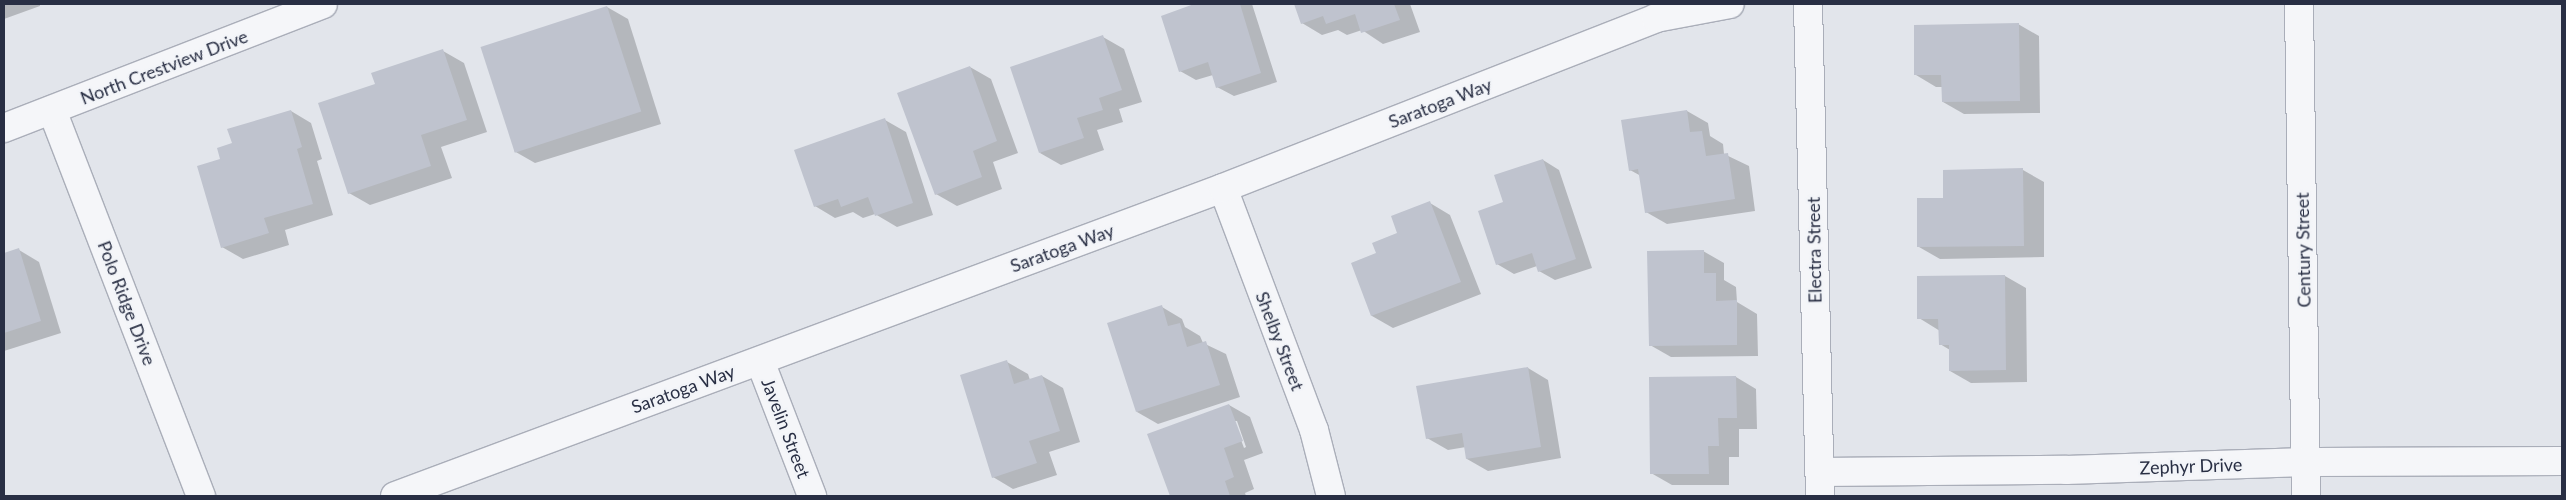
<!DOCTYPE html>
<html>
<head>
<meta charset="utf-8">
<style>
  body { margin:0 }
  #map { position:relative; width:2566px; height:500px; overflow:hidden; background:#e2e5eb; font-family:Lato,sans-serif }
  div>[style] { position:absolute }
  .shadow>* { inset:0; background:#0003 }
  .building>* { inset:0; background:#bfc3ce; transform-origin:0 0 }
  .roads { filter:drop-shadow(1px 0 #aaaeb9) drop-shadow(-1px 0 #aaaeb9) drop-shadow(0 1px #aaaeb9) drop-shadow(0 -1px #aaaeb9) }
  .minor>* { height:28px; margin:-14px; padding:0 14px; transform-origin:14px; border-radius:14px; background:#f5f6f9 }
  span { translate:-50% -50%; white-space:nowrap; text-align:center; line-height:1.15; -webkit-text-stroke:4.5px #f2f4f8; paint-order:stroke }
  .street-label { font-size:18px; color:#292f44 }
  .frame { position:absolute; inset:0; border:5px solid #292f44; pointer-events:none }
</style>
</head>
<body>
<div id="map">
  <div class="shadow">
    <div style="clip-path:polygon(4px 4px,40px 4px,40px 6px,4px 19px)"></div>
    <div style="clip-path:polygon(1195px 4px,1252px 4px,1277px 82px,1234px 96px,1217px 87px,1213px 75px,1196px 80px,1180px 71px)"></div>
    <div style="clip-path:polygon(1295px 4px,1410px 4px,1420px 32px,1383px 44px,1362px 30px,1347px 35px,1338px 30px,1322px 35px,1302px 23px)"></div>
    <div style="clip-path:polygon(607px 7px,628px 19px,661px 124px,535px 163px,514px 151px)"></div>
    <div style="clip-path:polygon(2018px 24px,2039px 36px,2040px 113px,1964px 114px,1943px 102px,1943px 87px,1936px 87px,1916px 75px)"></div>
    <div style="clip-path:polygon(1103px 37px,1124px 49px,1142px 102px,1119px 109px,1123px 122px,1097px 130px,1104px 150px,1061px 165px,1040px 153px)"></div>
    <div style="clip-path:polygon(443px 51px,464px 63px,487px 132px,441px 147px,452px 178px,370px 205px,349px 193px,376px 85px)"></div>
    <div style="clip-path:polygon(970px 67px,991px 79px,1018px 153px,993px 162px,1002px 189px,957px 206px,936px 194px)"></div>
    <div style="clip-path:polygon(291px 111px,311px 123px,322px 159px,317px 161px,333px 215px,285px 230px,289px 245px,243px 259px,222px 247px,222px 160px,234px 144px)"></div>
    <div style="clip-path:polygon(1687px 111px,1708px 123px,1710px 136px,1723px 144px,1724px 154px,1749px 166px,1755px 211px,1667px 224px,1646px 212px,1641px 176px,1630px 170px)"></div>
    <div style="clip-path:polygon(885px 120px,906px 132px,933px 215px,897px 227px,875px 214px,863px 218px,853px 212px,835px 218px,815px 206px)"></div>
    <div style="clip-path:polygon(1543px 160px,1559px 170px,1592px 268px,1555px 280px,1539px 271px,1537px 266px,1514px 274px,1497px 264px,1505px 203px)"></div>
    <div style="clip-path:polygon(2023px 170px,2044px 182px,2044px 257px,1940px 259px,1919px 247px,1945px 199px)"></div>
    <div style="clip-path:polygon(1430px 203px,1450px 215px,1481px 294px,1393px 328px,1372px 316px,1353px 263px,1378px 254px)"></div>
    <div style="clip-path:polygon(19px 250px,39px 262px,61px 333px,4px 351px,4px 254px)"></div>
    <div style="clip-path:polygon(1703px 251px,1724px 263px,1724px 280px,1736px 287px,1737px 302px,1757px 314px,1758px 356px,1671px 357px,1650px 345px)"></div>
    <div style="clip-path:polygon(2005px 276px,2026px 288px,2027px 382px,1971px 383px,1950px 371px,1950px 350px,1940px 344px,1940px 331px,1919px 318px)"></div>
    <div style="clip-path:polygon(1162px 307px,1182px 319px,1185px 327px,1200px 336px,1203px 343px,1226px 354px,1240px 397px,1158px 424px,1137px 412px)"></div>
    <div style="clip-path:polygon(1007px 362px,1028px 374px,1030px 380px,1042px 376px,1063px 388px,1080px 442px,1049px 452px,1057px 475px,1013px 489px,993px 477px)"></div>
    <div style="clip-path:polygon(1528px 368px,1548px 380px,1561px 458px,1488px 471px,1467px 459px,1466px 447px,1448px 450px,1427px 438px)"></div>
    <div style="clip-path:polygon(1736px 377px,1756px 389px,1757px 429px,1739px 429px,1739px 457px,1729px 457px,1729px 485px,1672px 485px,1651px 473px)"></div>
    <div style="clip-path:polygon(evenodd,1229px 405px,1250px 417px,1263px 453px,1244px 460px,1254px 489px,1245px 493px,1246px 496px,1171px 496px,1149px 435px,1229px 405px,1234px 421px,1237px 421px,1246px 447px,1244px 448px,1234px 421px)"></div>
  </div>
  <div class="building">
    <div style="clip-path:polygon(1194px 4px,1240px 4px,1261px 73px,1216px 88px,1208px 62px,1179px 72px,1161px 16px)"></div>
    <div style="clip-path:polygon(1294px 4px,1394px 4px,1400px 20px,1361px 33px,1355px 14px,1326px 24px,1323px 16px,1301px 24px)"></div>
    <div style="left:607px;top:6px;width:111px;height:133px;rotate:72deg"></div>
    <div style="clip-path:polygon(2019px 23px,2020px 101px,1942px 102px,1941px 75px,1914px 75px,1914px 25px)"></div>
    <div style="clip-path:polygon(1103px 35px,1122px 90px,1099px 98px,1103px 110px,1077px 118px,1084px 138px,1039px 153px,1010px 67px)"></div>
    <div style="clip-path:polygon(443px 49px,467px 120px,421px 135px,431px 166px,348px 194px,318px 103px,375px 84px,371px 73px)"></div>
    <div style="clip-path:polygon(970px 66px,997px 141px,973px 151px,982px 177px,935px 195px,897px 93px)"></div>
    <div style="clip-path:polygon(291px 110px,302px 147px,297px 149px,313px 204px,264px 218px,269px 233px,221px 248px,197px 166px,220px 159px,217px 148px,232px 143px,227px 129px)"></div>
    <div style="clip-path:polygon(1687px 110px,1690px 132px,1702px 131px,1706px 156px,1728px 153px,1735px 199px,1645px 213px,1638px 169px,1629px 171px,1621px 120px)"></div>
    <div style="clip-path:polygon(885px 118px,913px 203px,875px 216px,868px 197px,841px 207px,838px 199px,814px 207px,794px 150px)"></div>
    <div style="clip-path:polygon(1543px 159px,1576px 259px,1538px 272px,1532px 253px,1496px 265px,1478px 211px,1503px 202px,1494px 175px)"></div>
    <div style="clip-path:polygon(2023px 168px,2024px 246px,1917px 247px,1917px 198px,1943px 198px,1943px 170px)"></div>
    <div style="clip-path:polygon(1430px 201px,1461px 282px,1371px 316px,1351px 263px,1376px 253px,1372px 243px,1397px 233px,1391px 216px)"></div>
    <div style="clip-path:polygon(19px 248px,41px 321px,4px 333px,4px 253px)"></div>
    <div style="clip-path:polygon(1704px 250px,1704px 273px,1716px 273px,1716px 301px,1737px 300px,1737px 345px,1649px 346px,1647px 251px)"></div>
    <div style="clip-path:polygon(2005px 275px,2006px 370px,1949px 371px,1949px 345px,1939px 345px,1938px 319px,1917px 319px,1917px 276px)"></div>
    <div style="clip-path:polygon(1162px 305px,1168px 326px,1180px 323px,1187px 347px,1206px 341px,1220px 385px,1136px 412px,1107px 323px)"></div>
    <div style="clip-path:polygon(1007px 360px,1014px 384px,1042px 375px,1060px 431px,1029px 441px,1037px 463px,992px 478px,960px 375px)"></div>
    <div style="clip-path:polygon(1528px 367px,1541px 447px,1466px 459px,1462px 433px,1426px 439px,1416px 386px)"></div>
    <div style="clip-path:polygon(1736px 376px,1737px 418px,1718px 418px,1719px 446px,1708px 446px,1709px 474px,1650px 474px,1649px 377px)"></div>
    <div style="clip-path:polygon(1229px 404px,1243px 441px,1224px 448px,1234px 477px,1225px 481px,1230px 496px,1170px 496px,1147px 434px)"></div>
  </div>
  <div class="roads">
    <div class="minor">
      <div style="left:1808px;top:4px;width:492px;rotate:88.6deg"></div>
      <div style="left:2299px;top:4px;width:492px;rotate:89.2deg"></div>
      <div style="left:52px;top:110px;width:414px;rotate:68.9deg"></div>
      <div style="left:4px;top:128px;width:342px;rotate:-21.2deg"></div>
      <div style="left:1223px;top:188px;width:259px;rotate:69.4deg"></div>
      <div style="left:1314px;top:430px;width:68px;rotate:75.6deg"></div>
      <div style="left:760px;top:361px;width:145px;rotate:68.9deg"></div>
      <div style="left:1820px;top:472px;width:246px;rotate:-0.5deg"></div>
      <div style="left:2066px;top:470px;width:240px;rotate:-1.9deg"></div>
      <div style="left:2306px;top:462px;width:256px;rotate:-0.2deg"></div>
      <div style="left:395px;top:496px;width:883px;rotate:-20.4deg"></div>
      <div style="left:1223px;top:188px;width:465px;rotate:-21.4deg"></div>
      <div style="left:1656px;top:18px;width:75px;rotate:-10.7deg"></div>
    </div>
  </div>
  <div class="street-label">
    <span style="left:164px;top:67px;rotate:-21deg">North Crestview Drive</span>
    <span style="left:1440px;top:103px;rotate:-21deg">Saratoga Way</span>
    <span style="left:1062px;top:248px;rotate:-20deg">Saratoga Way</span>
    <span style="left:1814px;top:250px;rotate:-91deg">Electra Street</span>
    <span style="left:2303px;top:250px;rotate:-91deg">Century Street</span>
    <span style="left:127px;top:303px;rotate:69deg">Polo Ridge Drive</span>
    <span style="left:1280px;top:341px;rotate:69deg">Shelby Street</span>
    <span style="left:683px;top:389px;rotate:-20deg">Saratoga Way</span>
    <span style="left:786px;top:428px;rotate:69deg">Javelin Street</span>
    <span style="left:2191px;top:466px;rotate:-2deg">Zephyr Drive</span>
  </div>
  <div class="frame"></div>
</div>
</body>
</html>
